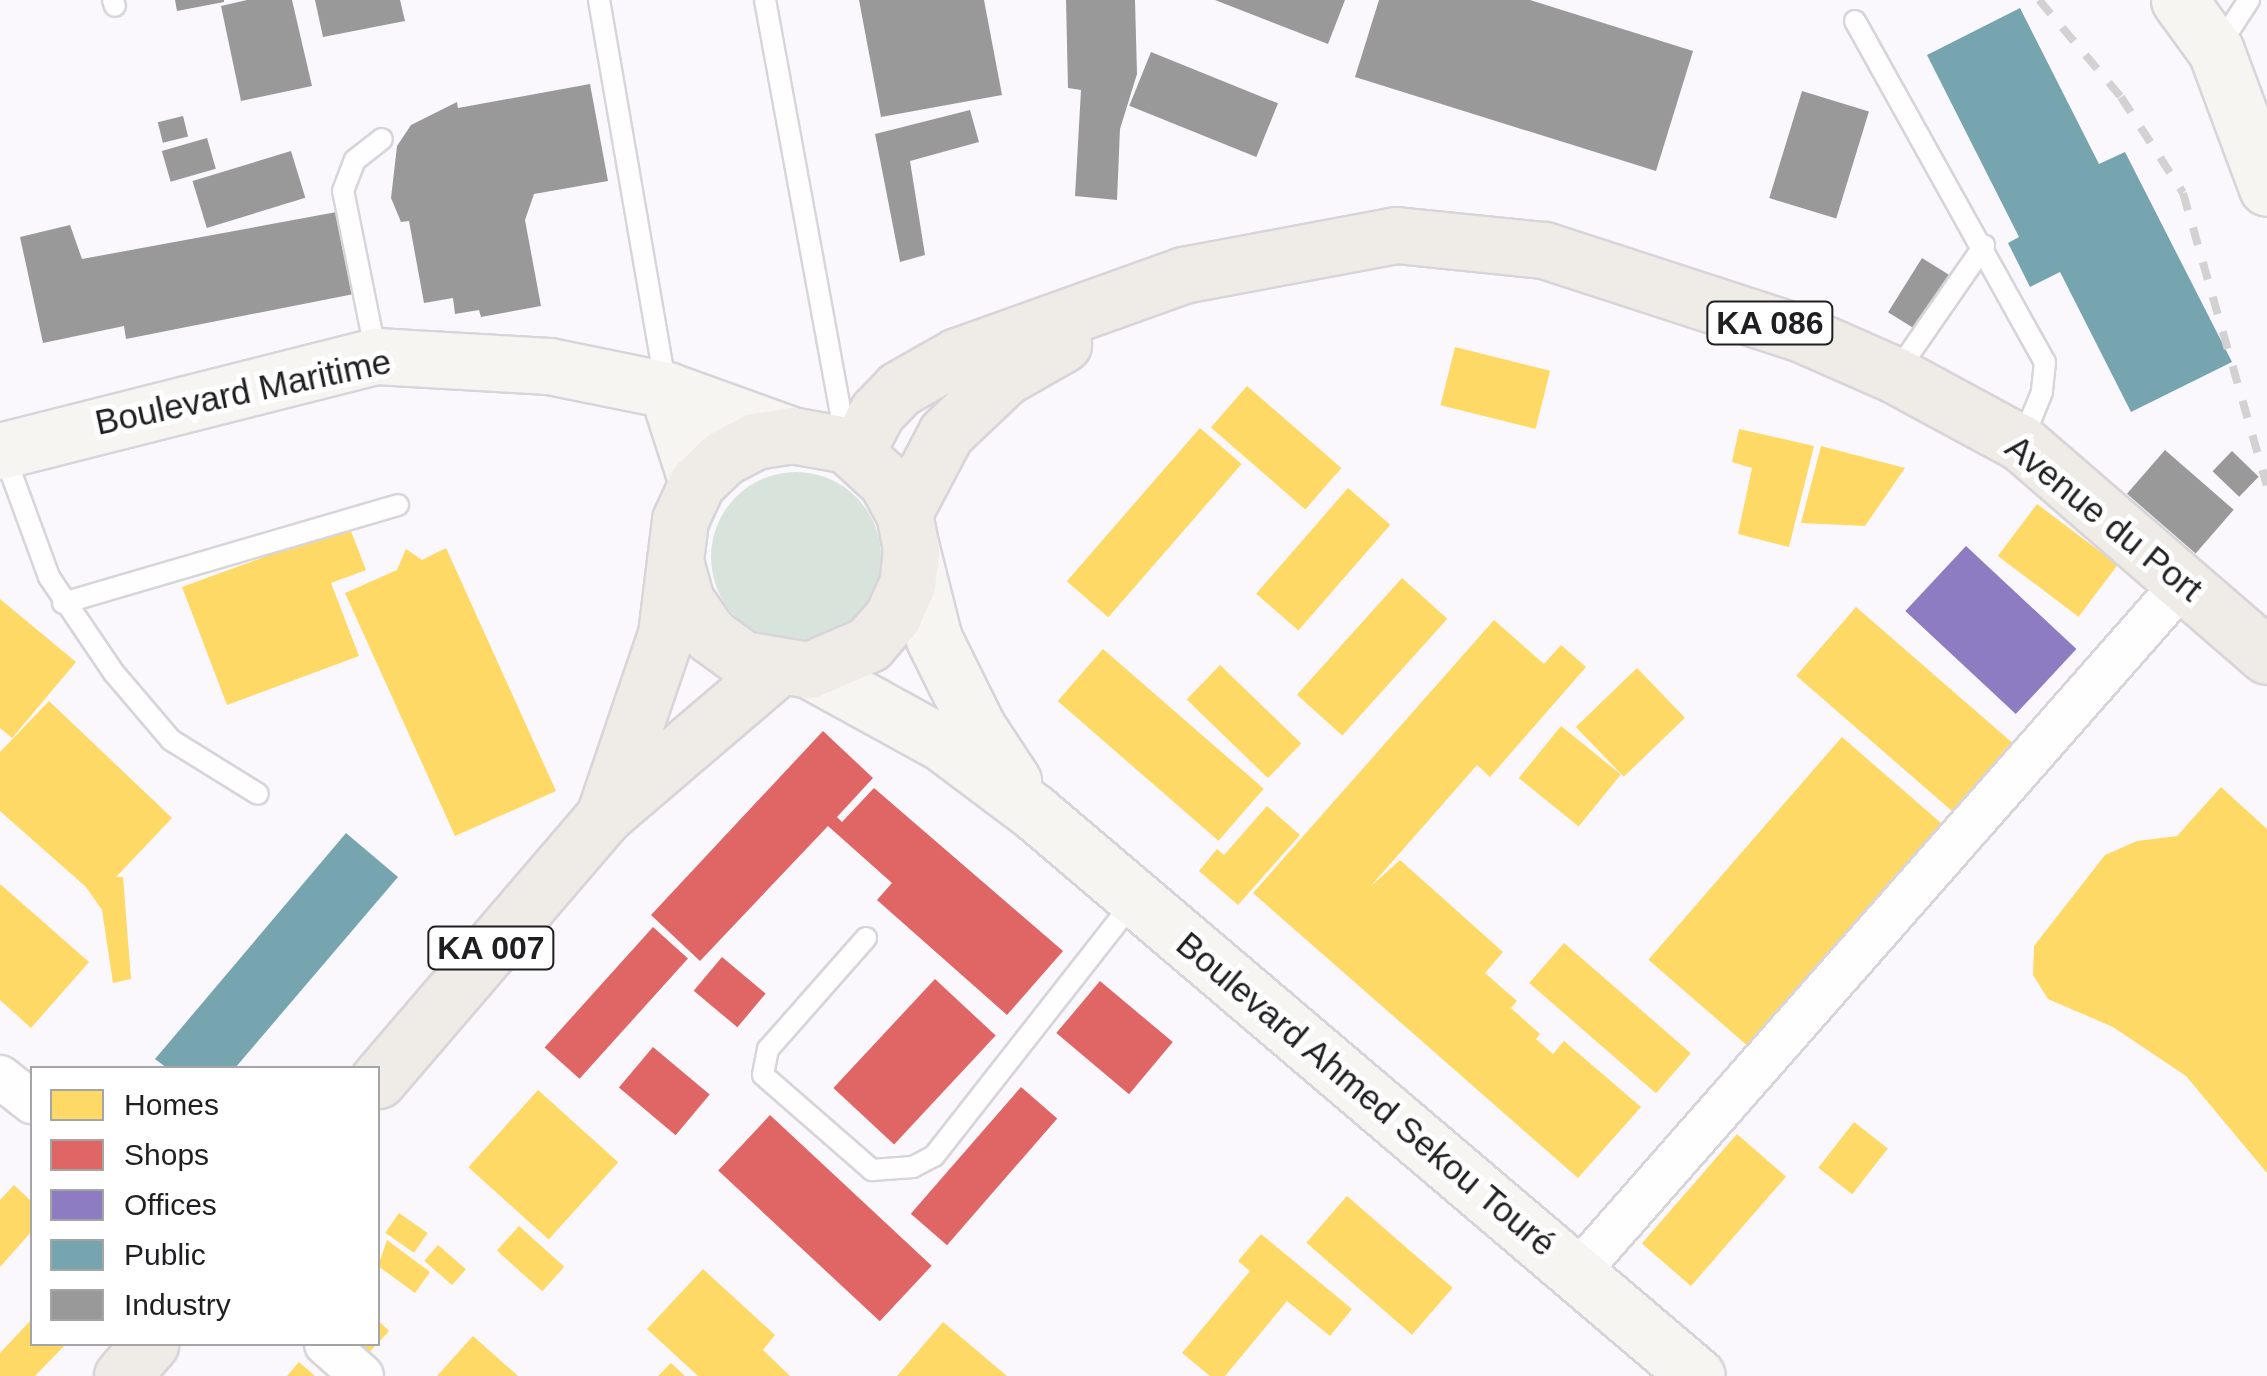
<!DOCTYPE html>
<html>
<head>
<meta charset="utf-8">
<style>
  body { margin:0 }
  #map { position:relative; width:2267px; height:1376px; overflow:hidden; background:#fbf8fd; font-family:Helvetica,sans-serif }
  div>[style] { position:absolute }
  .green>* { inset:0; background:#d8e4db }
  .round { border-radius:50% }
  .homes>* { inset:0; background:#ffd966; transform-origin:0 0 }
  .shops>* { inset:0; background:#e06666; transform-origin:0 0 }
  .offices>* { inset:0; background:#8e7cc3; transform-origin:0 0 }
  .public>* { inset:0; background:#76a5af }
  .industry>* { inset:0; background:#999; transform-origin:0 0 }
  .roads { filter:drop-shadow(2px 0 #d7d5d9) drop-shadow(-2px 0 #d7d5d9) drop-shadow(0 2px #d7d5d9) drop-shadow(0 -2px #d7d5d9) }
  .lane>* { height:20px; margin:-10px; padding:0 10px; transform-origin:10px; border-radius:10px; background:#fefeff }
  .street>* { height:42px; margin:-21px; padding:0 21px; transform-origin:21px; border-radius:21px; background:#fefeff }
  .secondary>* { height:55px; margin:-27.5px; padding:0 27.5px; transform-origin:27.5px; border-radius:27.5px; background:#f7f5f2 }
  .primary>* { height:55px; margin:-27.5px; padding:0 27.5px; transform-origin:27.5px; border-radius:27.5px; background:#efebe6 }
  .rail>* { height:8px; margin-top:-4px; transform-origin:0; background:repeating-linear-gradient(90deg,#d2d2d2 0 18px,transparent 0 36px) }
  span { translate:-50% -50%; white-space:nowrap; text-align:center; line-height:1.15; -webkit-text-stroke:10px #fff; paint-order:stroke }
  .shield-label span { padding:2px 8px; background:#fff; border:2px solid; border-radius:8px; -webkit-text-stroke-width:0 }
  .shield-label { font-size:32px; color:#1f1e21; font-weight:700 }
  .street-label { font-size:35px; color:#1f1e21 }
  .legend { position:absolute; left:30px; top:1066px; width:350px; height:280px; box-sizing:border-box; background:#fff; border:2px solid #a5a5a6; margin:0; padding:12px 18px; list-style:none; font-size:30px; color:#1f1e21 }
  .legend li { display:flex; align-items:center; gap:20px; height:50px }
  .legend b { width:50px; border:2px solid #a5a5a6 }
</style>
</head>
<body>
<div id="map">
  <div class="green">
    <div class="round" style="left:711px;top:472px;width:170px;height:170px"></div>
  </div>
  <div class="homes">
    <div style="left:1455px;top:347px;width:98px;height:60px;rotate:14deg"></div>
    <div style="left:1247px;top:386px;width:125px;height:55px;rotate:41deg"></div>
    <div style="left:1200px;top:428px;width:55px;height:203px;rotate:41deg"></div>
    <div style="clip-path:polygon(1739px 429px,1814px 446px,1789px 547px,1738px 534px,1752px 468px,1732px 462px)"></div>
    <div style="clip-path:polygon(1821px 446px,1905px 468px,1865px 526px,1801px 523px)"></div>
    <div style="left:1348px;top:488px;width:56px;height:140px;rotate:41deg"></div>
    <div style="left:2037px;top:504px;width:101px;height:65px;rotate:37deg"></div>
    <div style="clip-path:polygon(349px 526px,366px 570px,331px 583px,359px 656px,227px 705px,182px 587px)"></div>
    <div style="clip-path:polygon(446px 548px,556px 791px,455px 836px,345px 593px,397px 570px,406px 549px,422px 560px)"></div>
    <div style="left:1402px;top:578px;width:61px;height:157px;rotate:42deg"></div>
    <div style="clip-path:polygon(0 599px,76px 662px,12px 738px,0 728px)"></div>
    <div style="left:1856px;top:607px;width:225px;height:91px;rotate:41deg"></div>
    <div style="clip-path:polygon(1494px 620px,1544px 664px,1561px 645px,1586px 667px,1490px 777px,1477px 765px,1370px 887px,1400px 860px,1503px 952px,1485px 973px,1517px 1001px,1511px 1008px,1540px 1034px,1536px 1039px,1553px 1054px,1564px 1041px,1641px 1107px,1578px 1178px,1253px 893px)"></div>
    <div style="left:1103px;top:649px;width:213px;height:69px;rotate:41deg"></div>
    <div style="left:1220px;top:665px;width:113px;height:48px;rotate:44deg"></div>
    <div style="left:1637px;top:668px;width:69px;height:85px;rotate:46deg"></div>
    <div style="clip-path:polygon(49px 701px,172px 818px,116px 877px,123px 877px,131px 979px,113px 983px,102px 910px,86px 887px,0 811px,0 752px)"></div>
    <div style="left:1561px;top:726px;width:77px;height:67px;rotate:39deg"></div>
    <div style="left:1842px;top:737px;width:138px;height:295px;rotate:41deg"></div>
    <div style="clip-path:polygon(2221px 787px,2267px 829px,2267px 1173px,2186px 1076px,2113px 1027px,2048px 999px,2033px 975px,2034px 946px,2105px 855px,2137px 841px,2177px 836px)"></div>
    <div style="clip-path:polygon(1267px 806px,1300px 835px,1238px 905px,1199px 871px,1217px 849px,1224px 855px)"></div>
    <div style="clip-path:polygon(0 884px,89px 962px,31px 1028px,0 1000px)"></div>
    <div style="left:1564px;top:943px;width:168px;height:53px;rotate:41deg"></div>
    <div style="left:538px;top:1090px;width:108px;height:104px;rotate:42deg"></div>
    <div style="left:1854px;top:1122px;width:43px;height:58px;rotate:38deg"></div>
    <div style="left:1737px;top:1134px;width:65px;height:145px;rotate:41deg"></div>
    <div style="clip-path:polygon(14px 1185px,32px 1202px,32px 1231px,0 1267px,0 1200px)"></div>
    <div style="left:1347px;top:1196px;width:140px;height:62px;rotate:41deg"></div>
    <div style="left:399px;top:1213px;width:35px;height:24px;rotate:35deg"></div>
    <div style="left:519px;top:1226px;width:61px;height:33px;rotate:42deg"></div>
    <div style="clip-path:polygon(1261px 1234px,1352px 1309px,1330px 1336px,1287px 1301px,1225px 1376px,1210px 1376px,1182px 1353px,1250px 1271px,1238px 1261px)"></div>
    <div style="clip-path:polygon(387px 1240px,430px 1272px,415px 1293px,378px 1266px)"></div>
    <div style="left:438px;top:1245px;width:37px;height:21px;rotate:41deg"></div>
    <div style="clip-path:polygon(703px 1269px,775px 1335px,763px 1350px,790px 1376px,698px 1376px,647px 1329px)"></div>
    <div style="clip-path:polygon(32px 1319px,32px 1344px,66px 1344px,35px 1376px,0 1376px,0 1353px)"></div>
    <div style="clip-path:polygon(378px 1320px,389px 1331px,378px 1343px)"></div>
    <div style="clip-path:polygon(943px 1322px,1007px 1376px,897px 1376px)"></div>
    <div style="clip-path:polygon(473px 1336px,518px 1376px,437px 1376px)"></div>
    <div style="clip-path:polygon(352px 1344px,377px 1344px,366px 1356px)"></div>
    <div style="clip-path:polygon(299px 1362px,315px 1376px,287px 1376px)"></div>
    <div style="clip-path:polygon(671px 1363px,685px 1376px,658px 1376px)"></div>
  </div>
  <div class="shops">
    <div style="clip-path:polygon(823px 731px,873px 778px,837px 817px,842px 822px,874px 788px,1063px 951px,1007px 1015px,877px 900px,892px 883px,828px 826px,700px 961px,651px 915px)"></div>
    <div style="left:653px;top:927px;width:47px;height:162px;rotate:42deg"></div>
    <div style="left:722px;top:957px;width:57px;height:44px;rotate:40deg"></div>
    <div style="left:935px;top:979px;width:83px;height:149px;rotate:43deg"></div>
    <div style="left:1100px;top:981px;width:95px;height:68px;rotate:40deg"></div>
    <div style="left:653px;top:1047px;width:74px;height:53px;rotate:40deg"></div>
    <div style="left:1021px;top:1087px;width:48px;height:168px;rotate:41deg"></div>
    <div style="left:770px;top:1115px;width:221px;height:76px;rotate:43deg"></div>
  </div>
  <div class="offices">
    <div style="left:1966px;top:546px;width:151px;height:89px;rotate:43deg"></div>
  </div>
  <div class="public">
    <div style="clip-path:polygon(2020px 8px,2099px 164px,2125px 152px,2232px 362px,2131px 412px,2060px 272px,2030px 287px,2008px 243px,2019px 237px,1927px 55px)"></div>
    <div style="clip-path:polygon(346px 833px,398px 877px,235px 1068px,167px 1068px,155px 1059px)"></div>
  </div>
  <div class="industry">
    <div style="clip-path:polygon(175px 0,224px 0,224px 2px,177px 11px)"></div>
    <div style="clip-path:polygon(247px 0,292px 0,312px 86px,241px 101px,221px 6px)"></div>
    <div style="clip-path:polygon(315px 0,400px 0,405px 21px,323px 37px)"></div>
    <div style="clip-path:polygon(859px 0,984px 0,1002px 95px,881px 117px)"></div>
    <div style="clip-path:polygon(1066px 0,1135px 0,1137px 74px,1120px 129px,1117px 200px,1075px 196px,1081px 90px,1068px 88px)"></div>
    <div style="clip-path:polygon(1215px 0,1345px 0,1328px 44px)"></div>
    <div style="clip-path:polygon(1379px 0,1530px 0,1693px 51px,1656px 171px,1355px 77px)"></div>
    <div style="left:1151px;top:52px;width:137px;height:58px;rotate:22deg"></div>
    <div style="clip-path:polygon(590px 84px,608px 181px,534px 194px,525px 220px,541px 306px,481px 317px,479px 310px,455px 314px,453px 298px,424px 303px,409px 221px,401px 222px,391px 198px,397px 146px,411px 125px,457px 102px,458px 108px)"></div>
    <div style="left:1802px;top:91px;width:70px;height:112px;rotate:17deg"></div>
    <div style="clip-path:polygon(970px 110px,979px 142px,910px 161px,925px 255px,900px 262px,875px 134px)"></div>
    <div style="left:183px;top:116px;width:21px;height:26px;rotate:76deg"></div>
    <div style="left:207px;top:138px;width:32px;height:47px;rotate:74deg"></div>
    <div style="left:291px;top:151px;width:49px;height:103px;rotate:73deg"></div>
    <div style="clip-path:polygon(342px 211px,359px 293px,126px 339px,124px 326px,43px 343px,20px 237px,70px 225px,82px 259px)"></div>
    <div style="left:1922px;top:258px;width:36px;height:64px;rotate:32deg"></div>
    <div style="left:2165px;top:450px;width:91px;height:58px;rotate:41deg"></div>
    <div style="left:2232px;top:451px;width:37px;height:28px;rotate:44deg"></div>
  </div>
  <div class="roads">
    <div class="lane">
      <div style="left:113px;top:0;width:6px;rotate:72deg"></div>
      <div style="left:599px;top:0;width:393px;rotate:80.2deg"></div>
      <div style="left:765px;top:0;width:450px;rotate:79.6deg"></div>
      <div style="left:1855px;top:21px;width:390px;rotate:60.9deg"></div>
      <div style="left:2045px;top:362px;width:30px;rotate:96deg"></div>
      <div style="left:2042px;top:392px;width:53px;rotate:112.2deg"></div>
      <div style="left:2217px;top:49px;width:59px;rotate:-56.9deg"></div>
      <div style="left:376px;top:354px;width:166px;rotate:-101.4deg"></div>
      <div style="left:343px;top:191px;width:33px;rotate:-69deg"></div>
      <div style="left:355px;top:160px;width:34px;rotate:-38deg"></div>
      <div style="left:1896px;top:373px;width:155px;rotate:-55.3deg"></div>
      <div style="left:3px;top:451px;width:134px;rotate:69.9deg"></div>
      <div style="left:49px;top:577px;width:116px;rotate:55.9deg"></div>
      <div style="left:114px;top:673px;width:88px;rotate:49.6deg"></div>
      <div style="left:171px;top:740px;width:102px;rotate:31.8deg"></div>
      <div style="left:63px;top:603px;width:349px;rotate:-16.3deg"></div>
      <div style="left:866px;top:938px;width:148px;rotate:131.4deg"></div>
      <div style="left:768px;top:1049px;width:26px;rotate:101deg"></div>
      <div style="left:763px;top:1075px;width:145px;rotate:41.1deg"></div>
      <div style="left:872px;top:1170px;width:41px;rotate:-4.2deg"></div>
      <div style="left:913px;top:1167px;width:24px;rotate:-28deg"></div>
      <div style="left:934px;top:1156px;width:325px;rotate:-51.9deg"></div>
    </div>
    <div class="street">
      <div style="left:0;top:1077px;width:41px;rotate:38deg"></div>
      <div style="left:1577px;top:1273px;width:920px;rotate:-48.7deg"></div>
      <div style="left:326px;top:1344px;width:48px;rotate:41.6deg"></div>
    </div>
    <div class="secondary">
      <div style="left:2179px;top:0;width:63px;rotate:54deg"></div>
      <div style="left:2216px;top:51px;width:146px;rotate:69.6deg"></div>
      <div style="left:667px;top:390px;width:98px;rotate:72.1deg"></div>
      <div style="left:0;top:451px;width:388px;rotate:-14.2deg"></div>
      <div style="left:376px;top:356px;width:173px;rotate:3.3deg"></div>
      <div style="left:549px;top:366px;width:120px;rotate:11.5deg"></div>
      <div style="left:667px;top:390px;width:132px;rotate:19.9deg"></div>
      <div style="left:911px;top:548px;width:94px;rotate:75.8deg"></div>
      <div style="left:934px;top:639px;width:99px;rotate:63.7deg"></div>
      <div style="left:978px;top:728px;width:64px;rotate:56.6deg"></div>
      <div style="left:809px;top:670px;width:152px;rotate:28.8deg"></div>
      <div style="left:942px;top:743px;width:115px;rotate:36.9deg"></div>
      <div style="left:1034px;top:812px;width:870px;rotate:40.39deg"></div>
    </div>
    <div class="primary">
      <div style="left:856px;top:452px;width:45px;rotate:-62.3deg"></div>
      <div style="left:877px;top:412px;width:32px;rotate:-46deg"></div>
      <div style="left:899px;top:389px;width:67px;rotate:-29.6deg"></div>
      <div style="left:957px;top:356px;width:240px;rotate:-19.7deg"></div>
      <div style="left:1183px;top:275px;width:217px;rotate:-10.6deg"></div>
      <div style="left:1396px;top:235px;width:149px;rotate:5.8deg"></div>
      <div style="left:1544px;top:250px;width:271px;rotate:18deg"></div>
      <div style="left:1802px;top:334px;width:102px;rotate:23.8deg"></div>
      <div style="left:1895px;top:375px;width:143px;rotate:28.4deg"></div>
      <div style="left:2021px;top:443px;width:325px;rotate:40.9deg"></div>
      <div style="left:904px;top:513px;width:90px;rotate:-62.3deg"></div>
      <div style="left:946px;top:433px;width:81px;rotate:-43.5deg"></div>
      <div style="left:1005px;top:377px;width:67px;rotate:-29.6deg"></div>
      <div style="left:604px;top:816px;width:192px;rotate:-71.2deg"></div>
      <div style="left:666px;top:634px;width:115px;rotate:-83deg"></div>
      <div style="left:680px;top:520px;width:41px;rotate:-65.3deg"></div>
      <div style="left:697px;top:483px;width:36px;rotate:-44deg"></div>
      <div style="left:723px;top:458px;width:36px;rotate:-28deg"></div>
      <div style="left:755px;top:441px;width:36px;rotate:-9deg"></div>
      <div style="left:791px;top:435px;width:57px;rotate:10.1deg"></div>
      <div style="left:847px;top:445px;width:53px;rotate:42.7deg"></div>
      <div style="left:886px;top:481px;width:37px;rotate:61deg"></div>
      <div style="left:904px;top:513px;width:36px;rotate:79deg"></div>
      <div style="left:911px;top:548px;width:36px;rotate:96deg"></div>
      <div style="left:907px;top:584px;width:35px;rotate:114deg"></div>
      <div style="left:893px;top:616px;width:37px;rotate:131deg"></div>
      <div style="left:869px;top:644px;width:65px;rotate:156.6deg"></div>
      <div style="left:809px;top:670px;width:67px;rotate:-170.5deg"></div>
      <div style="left:743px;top:659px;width:41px;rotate:-144deg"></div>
      <div style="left:710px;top:635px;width:42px;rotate:-125.2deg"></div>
      <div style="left:686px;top:601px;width:41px;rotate:-105.4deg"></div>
      <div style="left:378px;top:1080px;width:348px;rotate:-49.4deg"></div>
      <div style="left:604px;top:816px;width:226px;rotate:-40.5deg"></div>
      <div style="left:122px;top:1376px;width:43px;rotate:-48.8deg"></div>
    </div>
  </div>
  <div class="rail">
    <div style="left:2039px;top:0;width:127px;rotate:49.8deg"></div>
    <div style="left:2121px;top:97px;width:114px;rotate:57.1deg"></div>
    <div style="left:2183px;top:193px;width:304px;rotate:74deg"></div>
  </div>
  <div class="shield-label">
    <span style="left:1770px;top:323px">KA 086</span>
    <span style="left:491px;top:948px">KA 007</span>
  </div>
  <div class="street-label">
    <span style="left:243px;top:392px;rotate:-12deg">Boulevard Maritime</span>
    <span style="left:2104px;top:518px;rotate:39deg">Avenue du Port</span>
    <span style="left:1366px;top:1094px;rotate:40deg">Boulevard Ahmed Sekou Touré</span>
  </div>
  <ul class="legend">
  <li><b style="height:28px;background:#ffd966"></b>Homes</li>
  <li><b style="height:28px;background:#e06666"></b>Shops</li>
  <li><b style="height:28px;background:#8e7cc3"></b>Offices</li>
  <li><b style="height:28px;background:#76a5af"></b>Public</li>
  <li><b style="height:28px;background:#999"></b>Industry</li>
  </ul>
</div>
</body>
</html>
